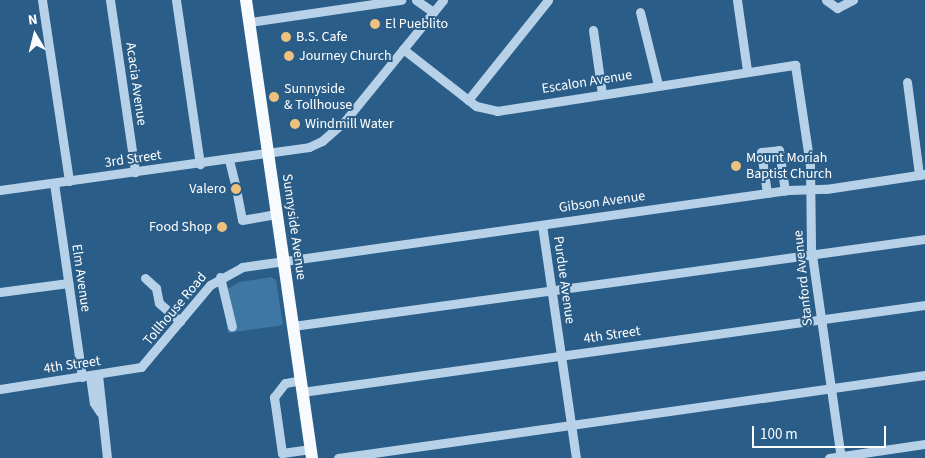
<!DOCTYPE html>
<html>
<head>
<meta charset="utf-8">
<style>
  body { margin:0 }
  #map { position:relative; width:925px; height:458px; overflow:hidden; background:#2a5d88; font-family:"Source Sans 3",sans-serif }
  div>[style] { position:absolute }
  .green>* { inset:0; background:#3f77a4 }
  .minor>* { height:9px; margin:-4.5px; padding:0 4.5px; transform-origin:4.5px; border-radius:4.5px; background:#b7d2e8 }
  .major>* { height:12px; margin:-6px; padding:0 6px; transform-origin:6px; border-radius:6px; background:#f8fbfe }
  .dots>* { width:14px; height:14px; translate:-50% -50%; box-sizing:border-box; border:2px solid #2a5d88; border-radius:50% }
  span { translate:-50% -50%; white-space:nowrap; text-align:center; line-height:1.15; -webkit-text-stroke:4px #2a5d88; paint-order:stroke }
  .poi-label { font-size:14px; color:#fff }
  .left { translate:0 -50%; text-align:left }
  .right { translate:-100% -50%; text-align:right }
  .street-label { font-size:14px; color:#fff }
  .north { position:absolute; left:10px; top:10px; width:50px; height:50px; -webkit-text-stroke:4px #2a5d88; paint-order:stroke; rotate:352deg; font-size:14px; font-weight:700; line-height:20px; text-align:center; color:#fff }
  .north::after { content:''; display:block; margin:auto; width:18px; height:22px; background:#fff; clip-path:polygon(50% 0,100% 100%,50% 72%,0 100%) }
  .scale { position:absolute; left:752px; top:426px; width:134px; height:22px; box-sizing:border-box; border:2px solid #fff; border-top:0; padding-left:6px; font-size:15px; line-height:18px; white-space:nowrap; color:#fff; -webkit-text-stroke:4px #2a5d88; paint-order:stroke }
</style>
</head>
<body>
<div id="map">
  <div class="green">
    <div style="clip-path:polygon(271px 277px,276px 280px,283px 325px,228px 333px,222px 292px,240px 282px)"></div>
  </div>
  <div class="minor">
    <div style="left:42px;top:0;width:183px;rotate:81.5deg"></div>
    <div style="left:110px;top:0;width:174px;rotate:81.7deg"></div>
    <div style="left:176px;top:0;width:166px;rotate:81.7deg"></div>
    <div style="left:416px;top:0;width:21px;rotate:35deg"></div>
    <div style="left:737px;top:0;width:71px;rotate:81.9deg"></div>
    <div style="left:826px;top:0;width:14px;rotate:36deg"></div>
    <div style="left:837px;top:8px;width:18px;rotate:-27deg"></div>
    <div style="left:640px;top:12px;width:75px;rotate:76.1deg"></div>
    <div style="left:250px;top:22px;width:153px;rotate:-8.3deg"></div>
    <div style="left:593px;top:30px;width:65px;rotate:82deg"></div>
    <div style="left:403px;top:49px;width:93px;rotate:38deg"></div>
    <div style="left:476px;top:106px;width:22px;rotate:13deg"></div>
    <div style="left:497px;top:111px;width:302px;rotate:-8.8deg"></div>
    <div style="left:795px;top:65px;width:101px;rotate:81.5deg"></div>
    <div style="left:810px;top:165px;width:83px;rotate:89.3deg"></div>
    <div style="left:811px;top:248px;width:212px;rotate:81.9deg"></div>
    <div style="left:907px;top:82px;width:94px;rotate:82.6deg"></div>
    <div style="left:468px;top:100px;width:128px;rotate:-51.3deg"></div>
    <div style="left:229px;top:160px;width:25px;rotate:76deg"></div>
    <div style="left:54px;top:183px;width:196px;rotate:81.8deg"></div>
    <div style="left:0;top:190px;width:312px;rotate:-7.9deg"></div>
    <div style="left:309px;top:147px;width:14px;rotate:-25deg"></div>
    <div style="left:322px;top:141px;width:29px;rotate:-41deg"></div>
    <div style="left:344px;top:122px;width:157px;rotate:-50.9deg"></div>
    <div style="left:767px;top:193px;width:41px;rotate:-98.3deg"></div>
    <div style="left:761px;top:152px;width:18px;rotate:-6deg"></div>
    <div style="left:779px;top:150px;width:41px;rotate:81.7deg"></div>
    <div style="left:237px;top:194px;width:26px;rotate:79deg"></div>
    <div style="left:242px;top:220px;width:36px;rotate:-10deg"></div>
    <div style="left:542px;top:225px;width:235px;rotate:81.7deg"></div>
    <div style="left:220px;top:277px;width:51px;rotate:76.5deg"></div>
    <div style="left:145px;top:278px;width:15px;rotate:42deg"></div>
    <div style="left:156px;top:288px;width:15px;rotate:79deg"></div>
    <div style="left:159px;top:303px;width:28px;rotate:41deg"></div>
    <div style="left:0;top:292px;width:69px;rotate:-7.5deg"></div>
    <div style="left:293px;top:326px;width:638px;rotate:-7.84deg"></div>
    <div style="left:98px;top:375px;width:83px;rotate:83.8deg"></div>
    <div style="left:90px;top:376px;width:27px;rotate:82deg"></div>
    <div style="left:94px;top:403px;width:11px;rotate:56deg"></div>
    <div style="left:301px;top:380px;width:16px;rotate:169deg"></div>
    <div style="left:285px;top:383px;width:18px;rotate:128deg"></div>
    <div style="left:274px;top:397px;width:57px;rotate:81.9deg"></div>
    <div style="left:282px;top:453px;width:29px;rotate:-8deg"></div>
    <div style="left:0;top:389px;width:143px;rotate:-8.9deg"></div>
    <div style="left:141px;top:367px;width:107px;rotate:-49.9deg"></div>
    <div style="left:210px;top:285px;width:37px;rotate:-29deg"></div>
    <div style="left:242px;top:267px;width:551px;rotate:-8.03deg"></div>
    <div style="left:788px;top:190px;width:38px;rotate:-2deg"></div>
    <div style="left:826px;top:189px;width:100px;rotate:-8.6deg"></div>
    <div style="left:302px;top:392px;width:629px;rotate:-7.95deg"></div>
    <div style="left:338px;top:458px;width:593px;rotate:-8.05deg"></div>
    <div style="left:829px;top:458px;width:97px;rotate:-8.3deg"></div>
  </div>
  <div class="major">
    <div style="left:246px;top:0;width:463px;rotate:81.8deg"></div>
  </div>
  <div class="dots">
    <div style="left:375px;top:24px;background:#eec27e"></div>
    <div style="left:286px;top:37px;background:#eec27e"></div>
    <div style="left:289px;top:56px;background:#eec27e"></div>
    <div style="left:274px;top:97px;background:#eec27e"></div>
    <div style="left:295px;top:124px;background:#eec27e"></div>
    <div style="left:736px;top:166px;background:#eec27e"></div>
    <div style="left:236px;top:189px;background:#eec27e"></div>
    <div style="left:222px;top:227px;background:#eec27e"></div>
  </div>
  <div class="poi-label">
    <span class="left" style="left:385px;top:24px">El Pueblito</span>
    <span class="left" style="left:296px;top:37px">B.S. Cafe</span>
    <span class="left" style="left:299px;top:56px">Journey Church</span>
    <span class="left" style="left:284px;top:97px">Sunnyside<br>&amp; Tollhouse</span>
    <span class="left" style="left:305px;top:124px">Windmill Water</span>
    <span class="left" style="left:746px;top:166px">Mount Moriah<br>Baptist Church</span>
    <span class="right" style="left:226px;top:189px">Valero</span>
    <span class="right" style="left:212px;top:227px">Food Shop</span>
  </div>
  <div class="street-label">
    <span style="left:587px;top:82px;rotate:-9deg">Escalon Avenue</span>
    <span style="left:136px;top:84px;rotate:82deg">Acacia Avenue</span>
    <span style="left:133px;top:159px;rotate:-8deg">3rd Street</span>
    <span style="left:602px;top:202px;rotate:-8deg">Gibson Avenue</span>
    <span style="left:294px;top:227px;rotate:82deg">Sunnyside Avenue</span>
    <span style="left:81px;top:278px;rotate:82deg">Elm Avenue</span>
    <span style="left:803px;top:278px;rotate:-96deg">Stanford Avenue</span>
    <span style="left:564px;top:280px;rotate:82deg">Purdue Avenue</span>
    <span style="left:175px;top:309px;rotate:-50deg">Tollhouse Road</span>
    <span style="left:612px;top:335px;rotate:-8deg">4th Street</span>
    <span style="left:72px;top:365px;rotate:-8deg">4th Street</span>
  </div>
  <div class="north">N</div>
  <div class="scale">100 m</div>
</div>
</body>
</html>
